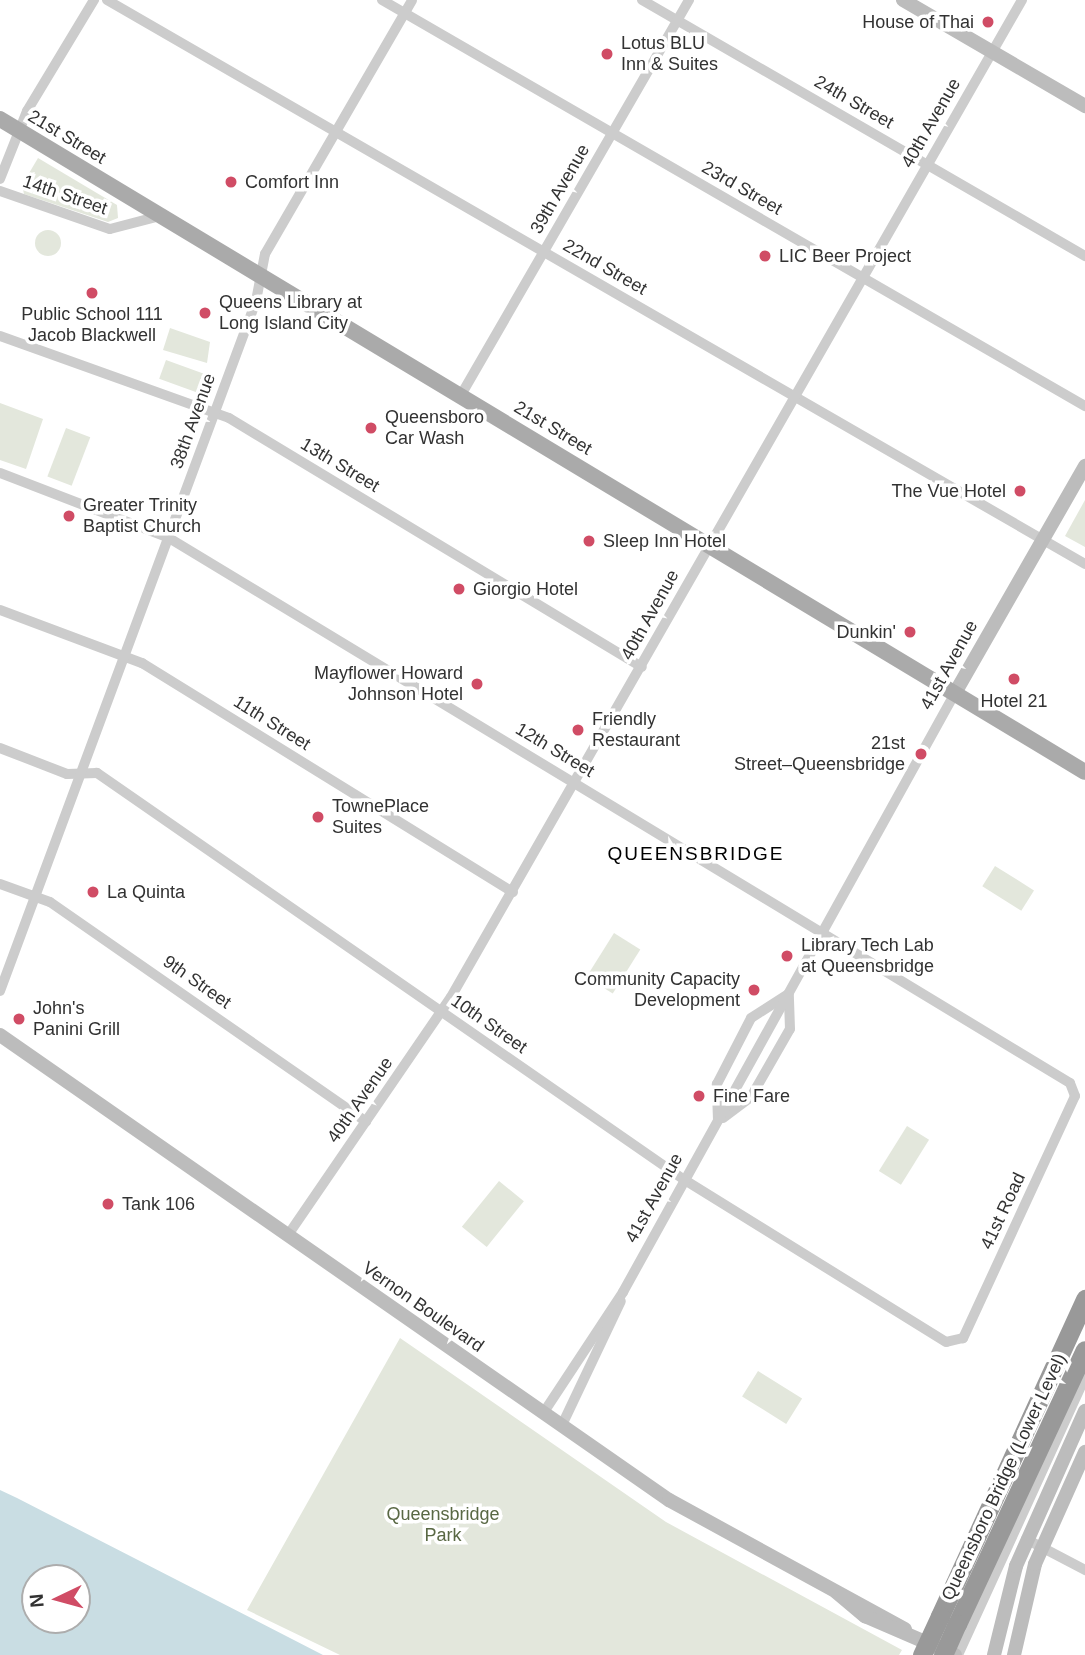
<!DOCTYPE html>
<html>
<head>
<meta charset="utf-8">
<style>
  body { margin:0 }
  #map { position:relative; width:1085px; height:1655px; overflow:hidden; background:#fff; font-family:Arial,sans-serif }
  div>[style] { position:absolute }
  .green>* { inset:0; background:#e3e7dc; transform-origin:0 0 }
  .round { border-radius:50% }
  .water>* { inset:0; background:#c9dde3 }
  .street>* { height:10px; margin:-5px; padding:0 5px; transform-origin:5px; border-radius:5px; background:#ccc }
  .secondary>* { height:14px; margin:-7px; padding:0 7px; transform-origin:7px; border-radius:7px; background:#bcbcbc }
  .primary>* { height:16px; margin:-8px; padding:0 8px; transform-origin:8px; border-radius:8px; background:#aaa }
  .highway>* { height:19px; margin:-9.5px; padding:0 9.5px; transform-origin:9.5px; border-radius:9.5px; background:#999 }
  .highway-bridge>* { height:19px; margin:-9.5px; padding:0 9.5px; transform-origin:9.5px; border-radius:9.5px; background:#999 }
  .dots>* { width:19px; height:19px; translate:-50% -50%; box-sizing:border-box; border:4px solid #fff; border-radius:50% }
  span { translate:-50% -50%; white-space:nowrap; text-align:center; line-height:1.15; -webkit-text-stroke:7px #fff; paint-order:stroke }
  .poi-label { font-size:18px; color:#323232 }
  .right { translate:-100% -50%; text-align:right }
  .left { translate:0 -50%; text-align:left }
  .street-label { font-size:18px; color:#323232 }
  .park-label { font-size:18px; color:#596844 }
  .neighbourhood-label { font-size:19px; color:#000; letter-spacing:2px }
  .north { position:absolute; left:21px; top:1564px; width:70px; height:70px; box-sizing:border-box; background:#fff; border:2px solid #adadad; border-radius:50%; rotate:265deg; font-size:19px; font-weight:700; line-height:28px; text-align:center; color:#323232 }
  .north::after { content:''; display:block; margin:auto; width:24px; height:32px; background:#d04c65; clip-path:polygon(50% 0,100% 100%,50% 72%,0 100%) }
</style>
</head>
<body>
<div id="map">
  <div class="green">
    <div style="clip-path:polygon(38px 158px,117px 205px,118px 218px,108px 222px,24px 194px,22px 185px)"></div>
    <div class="round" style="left:35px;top:230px;width:26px;height:26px"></div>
    <div style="clip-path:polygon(170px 328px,210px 342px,207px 363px,163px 350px)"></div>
    <div style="left:166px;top:360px;width:44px;height:20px;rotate:20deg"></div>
    <div style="clip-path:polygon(0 403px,43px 419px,26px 469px,0 460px)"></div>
    <div style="left:66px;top:428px;width:26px;height:52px;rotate:21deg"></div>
    <div style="clip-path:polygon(1085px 500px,1085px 547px,1065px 536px)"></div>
    <div style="left:995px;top:866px;width:46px;height:24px;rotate:32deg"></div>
    <div style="left:614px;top:933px;width:31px;height:52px;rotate:32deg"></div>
    <div style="left:907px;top:1126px;width:26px;height:53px;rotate:32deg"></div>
    <div style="left:499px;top:1181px;width:32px;height:59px;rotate:39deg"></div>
    <div style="clip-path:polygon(400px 1338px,666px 1522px,902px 1650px,899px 1655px,340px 1655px,247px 1610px)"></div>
    <div style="left:758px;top:1371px;width:52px;height:30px;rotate:32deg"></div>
  </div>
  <div class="water">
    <div style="clip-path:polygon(evenodd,0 1490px,17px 1498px,323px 1655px,0 1655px,0 1490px,77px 1578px,77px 1620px,35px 1620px,35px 1578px,77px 1578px)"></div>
  </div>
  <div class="street">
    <div style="left:107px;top:0;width:1129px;rotate:29.97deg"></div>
    <div style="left:382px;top:0;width:812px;rotate:30.01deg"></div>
    <div style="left:642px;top:0;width:512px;rotate:30.02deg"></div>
    <div style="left:0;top:179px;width:73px;rotate:-68.3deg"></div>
    <div style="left:27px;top:111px;width:130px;rotate:-58.9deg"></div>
    <div style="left:0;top:191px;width:116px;rotate:19.1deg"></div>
    <div style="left:110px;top:229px;width:52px;rotate:-14.6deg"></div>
    <div style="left:0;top:336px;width:243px;rotate:19.7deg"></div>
    <div style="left:229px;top:418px;width:482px;rotate:31.1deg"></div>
    <div style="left:461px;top:395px;width:456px;rotate:-60deg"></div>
    <div style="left:0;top:473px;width:181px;rotate:21deg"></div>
    <div style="left:169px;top:538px;width:1053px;rotate:31.17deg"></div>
    <div style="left:1070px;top:1083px;width:14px;rotate:69deg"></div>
    <div style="left:1075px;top:1096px;width:267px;rotate:114.8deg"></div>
    <div style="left:963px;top:1338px;width:17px;rotate:167deg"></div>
    <div style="left:946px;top:1342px;width:306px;rotate:-148.2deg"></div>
    <div style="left:686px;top:1181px;width:717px;rotate:-145.29deg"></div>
    <div style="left:97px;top:773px;width:30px;rotate:178deg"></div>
    <div style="left:67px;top:774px;width:72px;rotate:-158.8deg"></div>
    <div style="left:0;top:610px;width:152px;rotate:20.5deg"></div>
    <div style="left:142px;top:663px;width:436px;rotate:31.7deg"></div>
    <div style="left:0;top:884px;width:53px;rotate:19.8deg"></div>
    <div style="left:50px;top:902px;width:385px;rotate:34.8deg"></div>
    <div style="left:0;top:991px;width:736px;rotate:-69.64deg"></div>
    <div style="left:256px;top:301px;width:48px;rotate:-79.2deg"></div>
    <div style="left:265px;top:254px;width:293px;rotate:-59.9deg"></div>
    <div style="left:723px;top:1118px;width:35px;rotate:-37deg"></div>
    <div style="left:751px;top:1097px;width:78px;rotate:-60.2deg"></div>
    <div style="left:790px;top:1029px;width:35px;rotate:-92deg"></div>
    <div style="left:718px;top:1120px;width:36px;rotate:-92deg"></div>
    <div style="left:717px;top:1084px;width:74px;rotate:-62.7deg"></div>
    <div style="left:751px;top:1018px;width:43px;rotate:-32.6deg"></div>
    <div style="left:288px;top:1235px;width:288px;rotate:-55.6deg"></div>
    <div style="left:451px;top:997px;width:1149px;rotate:-60.2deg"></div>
    <div style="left:544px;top:1412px;width:144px;rotate:-56.6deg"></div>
    <div style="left:623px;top:1292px;width:685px;rotate:-61deg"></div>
    <div style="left:562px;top:1425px;width:137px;rotate:-64.6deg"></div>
    <div style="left:1026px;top:1539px;width:67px;rotate:27.7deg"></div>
    <div style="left:958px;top:1655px;width:305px;rotate:-65.4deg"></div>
  </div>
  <div class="secondary">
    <div style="left:903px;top:0;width:211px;rotate:30.2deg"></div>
    <div style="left:955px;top:693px;width:262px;rotate:-60.2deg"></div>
    <div style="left:0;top:1035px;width:815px;rotate:34.8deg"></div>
    <div style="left:669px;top:1500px;width:269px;rotate:28.7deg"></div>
    <div style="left:836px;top:1592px;width:38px;rotate:40deg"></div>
    <div style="left:865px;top:1616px;width:98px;rotate:23.4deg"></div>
    <div style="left:994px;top:1655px;width:92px;rotate:-76.1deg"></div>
    <div style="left:1016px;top:1566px;width:170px;rotate:-66deg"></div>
    <div style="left:1014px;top:1655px;width:93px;rotate:-77deg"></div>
    <div style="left:1035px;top:1564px;width:123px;rotate:-65.9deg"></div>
  </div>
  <div class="primary">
    <div style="left:0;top:119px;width:1266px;rotate:31.04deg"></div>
  </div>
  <div class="highway">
    <div style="left:940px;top:1616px;width:349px;rotate:-65.4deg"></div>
    <div style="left:957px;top:1624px;width:302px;rotate:-65deg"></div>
  </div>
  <div class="highway-bridge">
    <div style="left:922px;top:1655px;width:43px;rotate:-65.2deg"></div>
    <div style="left:943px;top:1655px;width:34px;rotate:-66deg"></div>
  </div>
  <div class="dots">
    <div style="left:988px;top:22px;background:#d04c65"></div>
    <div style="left:607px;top:54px;background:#d04c65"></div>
    <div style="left:231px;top:182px;background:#d04c65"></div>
    <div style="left:765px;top:256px;background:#d04c65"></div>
    <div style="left:92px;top:293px;background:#d04c65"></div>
    <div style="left:205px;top:313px;background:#d04c65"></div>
    <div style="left:371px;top:428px;background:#d04c65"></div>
    <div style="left:1020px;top:491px;background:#d04c65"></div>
    <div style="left:69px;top:516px;background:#d04c65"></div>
    <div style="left:589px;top:541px;background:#d04c65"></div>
    <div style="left:459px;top:589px;background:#d04c65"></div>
    <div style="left:910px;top:632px;background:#d04c65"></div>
    <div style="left:1014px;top:679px;background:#d04c65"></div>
    <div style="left:477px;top:684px;background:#d04c65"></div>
    <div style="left:578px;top:730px;background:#d04c65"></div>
    <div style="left:921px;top:754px;background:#d04c65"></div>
    <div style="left:318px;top:817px;background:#d04c65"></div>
    <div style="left:93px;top:892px;background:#d04c65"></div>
    <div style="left:787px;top:956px;background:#d04c65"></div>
    <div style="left:754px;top:990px;background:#d04c65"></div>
    <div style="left:19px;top:1019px;background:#d04c65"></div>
    <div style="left:699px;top:1096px;background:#d04c65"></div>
    <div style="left:108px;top:1204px;background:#d04c65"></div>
  </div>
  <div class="poi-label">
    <span class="right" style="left:974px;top:22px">House of Thai</span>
    <span class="left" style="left:621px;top:54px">Lotus BLU<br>Inn &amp; Suites</span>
    <span class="left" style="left:245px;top:182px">Comfort Inn</span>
    <span class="left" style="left:779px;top:256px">LIC Beer Project</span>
    <span class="left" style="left:219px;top:313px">Queens Library at<br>Long Island City</span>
    <span style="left:92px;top:325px">Public School 111<br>Jacob Blackwell</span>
    <span class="left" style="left:385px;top:428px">Queensboro<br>Car Wash</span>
    <span class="right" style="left:1006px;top:491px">The Vue Hotel</span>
    <span class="left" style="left:83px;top:516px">Greater Trinity<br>Baptist Church</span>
    <span class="left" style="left:603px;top:541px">Sleep Inn Hotel</span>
    <span class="left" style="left:473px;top:589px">Giorgio Hotel</span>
    <span class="right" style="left:896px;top:632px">Dunkin'</span>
    <span class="right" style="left:463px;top:684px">Mayflower Howard<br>Johnson Hotel</span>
    <span style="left:1014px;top:701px">Hotel 21</span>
    <span class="left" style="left:592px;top:730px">Friendly<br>Restaurant</span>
    <span class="right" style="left:905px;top:754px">21st<br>Street–Queensbridge</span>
    <span class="left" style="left:332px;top:817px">TownePlace<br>Suites</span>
    <span class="left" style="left:107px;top:892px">La Quinta</span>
    <span class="left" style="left:801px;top:956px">Library Tech Lab<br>at Queensbridge</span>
    <span class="right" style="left:740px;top:990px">Community Capacity<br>Development</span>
    <span class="left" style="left:33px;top:1019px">John's<br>Panini Grill</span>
    <span class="left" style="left:713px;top:1096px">Fine Fare</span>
    <span class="left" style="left:122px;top:1204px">Tank 106</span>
  </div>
  <div class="street-label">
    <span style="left:854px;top:102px;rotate:30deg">24th Street</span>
    <span style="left:931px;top:123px;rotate:-60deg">40th Avenue</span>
    <span style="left:67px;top:137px;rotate:31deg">21st Street</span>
    <span style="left:742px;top:188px;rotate:30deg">23rd Street</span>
    <span style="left:560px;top:189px;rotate:-60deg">39th Avenue</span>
    <span style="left:65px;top:195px;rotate:19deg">14th Street</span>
    <span style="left:605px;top:267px;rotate:30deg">22nd Street</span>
    <span style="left:193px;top:421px;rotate:-70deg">38th Avenue</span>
    <span style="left:553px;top:428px;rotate:31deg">21st Street</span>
    <span style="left:340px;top:465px;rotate:31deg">13th Street</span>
    <span style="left:650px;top:615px;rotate:-61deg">40th Avenue</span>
    <span style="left:949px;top:665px;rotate:-61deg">41st Avenue</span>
    <span style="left:272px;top:723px;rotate:32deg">11th Street</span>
    <span style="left:555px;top:750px;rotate:31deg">12th Street</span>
    <span style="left:197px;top:982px;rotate:35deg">9th Street</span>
    <span style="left:489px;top:1024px;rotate:35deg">10th Street</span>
    <span style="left:360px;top:1100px;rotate:-55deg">40th Avenue</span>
    <span style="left:654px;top:1198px;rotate:-61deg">41st Avenue</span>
    <span style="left:1003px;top:1211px;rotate:-65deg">41st Road</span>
    <span style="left:423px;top:1307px;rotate:35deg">Vernon Boulevard</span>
    <span style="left:1004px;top:1477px;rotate:-65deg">Queensboro Bridge (Lower Level)</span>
  </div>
  <div class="park-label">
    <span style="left:443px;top:1525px">Queensbridge<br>Park</span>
  </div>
  <div class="neighbourhood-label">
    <span style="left:696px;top:854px">QUEENSBRIDGE</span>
  </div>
  <div class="north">N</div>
</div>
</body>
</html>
